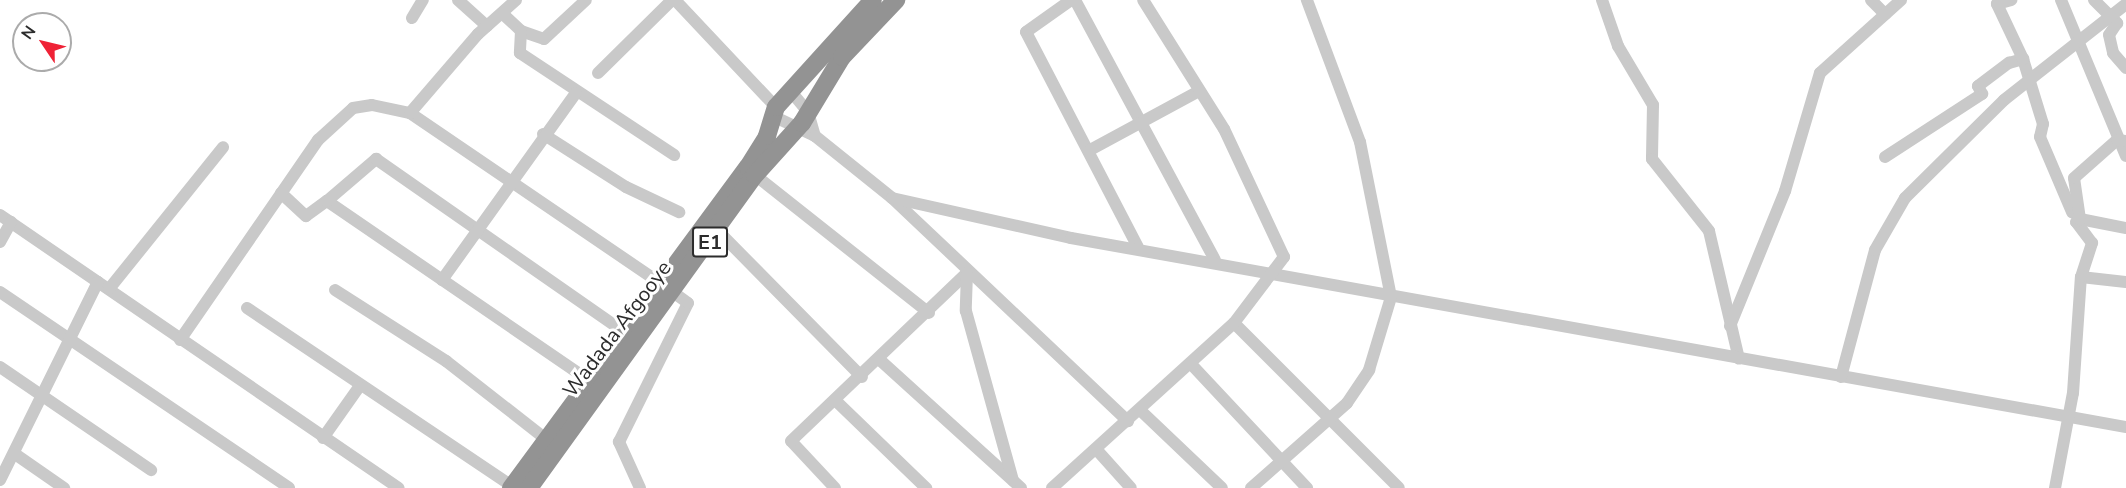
<!DOCTYPE html>
<html>
<head>
<meta charset="utf-8">
<style>
  body { margin:0 }
  #map { position:relative; width:2126px; height:488px; overflow:hidden; background:#fff; font-family:"Nunito Sans",sans-serif }
  div>[style] { position:absolute }
  .minor>* { height:12px; margin:-6px; padding:0 6px; transform-origin:6px; border-radius:6px; background:#c9c9c9 }
  .highway>* { height:18px; margin:-9px; padding:0 9px; transform-origin:9px; border-radius:9px; background:#939393 }
  span { translate:-50% -50%; white-space:nowrap; text-align:center; line-height:1.15; -webkit-text-stroke:6px #fff; paint-order:stroke }
  .shield-label span { padding:2px 4px; background:#fff; border:2px solid; border-radius:4px; -webkit-text-stroke-width:0 }
  .shield-label { font-size:20px; color:#2c2c2c; font-weight:700 }
  .street-label { font-size:21px; color:#2c2c2c }
  .north { position:absolute; left:12px; top:12px; width:60px; height:60px; box-sizing:border-box; background:#fff; border:2px solid #ababab; border-radius:50%; rotate:305deg; font-size:16px; font-weight:700; line-height:24px; text-align:center; color:#2c2c2c }
  .north::after { content:''; display:block; margin:auto; width:21px; height:27px; background:#ef2236; clip-path:polygon(50% 0,100% 100%,50% 72%,0 100%) }
</style>
</head>
<body>
<div id="map">
  <div class="minor">
    <div style="left:458px;top:0;width:39px;rotate:42deg"></div>
    <div style="left:675px;top:0;width:147px;rotate:46.7deg"></div>
    <div style="left:1071px;top:0;width:55px;rotate:144.6deg"></div>
    <div style="left:1026px;top:32px;width:242px;rotate:62.5deg"></div>
    <div style="left:1075px;top:0;width:295px;rotate:61.7deg"></div>
    <div style="left:1602px;top:0;width:49px;rotate:70.8deg"></div>
    <div style="left:1618px;top:46px;width:69px;rotate:59.3deg"></div>
    <div style="left:1653px;top:105px;width:54px;rotate:91.1deg"></div>
    <div style="left:1652px;top:159px;width:92px;rotate:51.6deg"></div>
    <div style="left:1709px;top:231px;width:131px;rotate:76.8deg"></div>
    <div style="left:1871px;top:0;width:20px;rotate:45deg"></div>
    <div style="left:2061px;top:0;width:169px;rotate:67.4deg"></div>
    <div style="left:2094px;top:0;width:33px;rotate:45deg"></div>
    <div style="left:2117px;top:23px;width:14px;rotate:124deg"></div>
    <div style="left:2109px;top:35px;width:18px;rotate:77deg"></div>
    <div style="left:2113px;top:53px;width:20px;rotate:49deg"></div>
    <div style="left:503px;top:14px;width:25px;rotate:43deg"></div>
    <div style="left:521px;top:31px;width:24px;rotate:19deg"></div>
    <div style="left:544px;top:39px;width:57px;rotate:-42.9deg"></div>
    <div style="left:412px;top:18px;width:21px;rotate:-59deg"></div>
    <div style="left:521px;top:31px;width:22px;rotate:93deg"></div>
    <div style="left:520px;top:53px;width:185px;rotate:33.5deg"></div>
    <div style="left:2023px;top:59px;width:68px;rotate:72.9deg"></div>
    <div style="left:2043px;top:124px;width:13px;rotate:103deg"></div>
    <div style="left:2040px;top:137px;width:82px;rotate:66.9deg"></div>
    <div style="left:598px;top:73px;width:104px;rotate:-44.6deg"></div>
    <div style="left:793px;top:94px;width:23px;rotate:50deg"></div>
    <div style="left:808px;top:112px;width:25px;rotate:74deg"></div>
    <div style="left:410px;top:113px;width:305px;rotate:34.2deg"></div>
    <div style="left:775px;top:117px;width:44px;rotate:25.4deg"></div>
    <div style="left:815px;top:136px;width:99px;rotate:38.8deg"></div>
    <div style="left:892px;top:198px;width:325px;rotate:43.4deg"></div>
    <div style="left:543px;top:134px;width:98px;rotate:32.6deg"></div>
    <div style="left:626px;top:187px;width:59px;rotate:25.3deg"></div>
    <div style="left:1090px;top:150px;width:124px;rotate:-28.4deg"></div>
    <div style="left:1885px;top:157px;width:116px;rotate:-33deg"></div>
    <div style="left:1982px;top:94px;width:9px;rotate:-117deg"></div>
    <div style="left:1978px;top:86px;width:39px;rotate:-37deg"></div>
    <div style="left:2009px;top:63px;width:15px;rotate:-16deg"></div>
    <div style="left:2023px;top:59px;width:61px;rotate:-115.3deg"></div>
    <div style="left:1997px;top:4px;width:15px;rotate:-16deg"></div>
    <div style="left:755px;top:175px;width:222px;rotate:38.4deg"></div>
    <div style="left:281px;top:193px;width:34px;rotate:43deg"></div>
    <div style="left:306px;top:216px;width:26px;rotate:-36deg"></div>
    <div style="left:327px;top:201px;width:319px;rotate:34.4deg"></div>
    <div style="left:892px;top:198px;width:183px;rotate:12.6deg"></div>
    <div style="left:1071px;top:238px;width:1072px;rotate:10.16deg"></div>
    <div style="left:327px;top:201px;width:65px;rotate:-40.6deg"></div>
    <div style="left:376px;top:159px;width:304px;rotate:34.9deg"></div>
    <div style="left:0;top:215px;width:483px;rotate:34.4deg"></div>
    <div style="left:2080px;top:219px;width:47px;rotate:11.1deg"></div>
    <div style="left:718px;top:231px;width:205px;rotate:45.4deg"></div>
    <div style="left:0;top:242px;width:23px;rotate:-61deg"></div>
    <div style="left:2081px;top:277px;width:45px;rotate:6.3deg"></div>
    <div style="left:442px;top:280px;width:230px;rotate:-54.4deg"></div>
    <div style="left:109px;top:289px;width:182px;rotate:-51.2deg"></div>
    <div style="left:335px;top:290px;width:132px;rotate:32.6deg"></div>
    <div style="left:446px;top:361px;width:127px;rotate:38deg"></div>
    <div style="left:0;top:292px;width:349px;rotate:34.1deg"></div>
    <div style="left:247px;top:308px;width:319px;rotate:33.9deg"></div>
    <div style="left:1234px;top:323px;width:233px;rotate:45deg"></div>
    <div style="left:1730px;top:326px;width:146px;rotate:-67.8deg"></div>
    <div style="left:1785px;top:191px;width:123px;rotate:-73.5deg"></div>
    <div style="left:1820px;top:73px;width:109px;rotate:-42deg"></div>
    <div style="left:180px;top:340px;width:243px;rotate:-55.4deg"></div>
    <div style="left:318px;top:140px;width:47px;rotate:-42.4deg"></div>
    <div style="left:353px;top:108px;width:19px;rotate:-9deg"></div>
    <div style="left:372px;top:105px;width:39px;rotate:12deg"></div>
    <div style="left:410px;top:113px;width:104px;rotate:-49.3deg"></div>
    <div style="left:478px;top:34px;width:51px;rotate:-41.8deg"></div>
    <div style="left:881px;top:361px;width:189px;rotate:42.2deg"></div>
    <div style="left:1191px;top:364px;width:170px;rotate:46.9deg"></div>
    <div style="left:0;top:367px;width:183px;rotate:34.3deg"></div>
    <div style="left:1841px;top:377px;width:131px;rotate:-75deg"></div>
    <div style="left:1875px;top:250px;width:60px;rotate:-60deg"></div>
    <div style="left:1905px;top:198px;width:139px;rotate:-44.7deg"></div>
    <div style="left:2004px;top:100px;width:155px;rotate:-38.2deg"></div>
    <div style="left:835px;top:400px;width:127px;rotate:44deg"></div>
    <div style="left:1140px;top:410px;width:113px;rotate:43.6deg"></div>
    <div style="left:323px;top:438px;width:62px;rotate:-54.8deg"></div>
    <div style="left:1096px;top:449px;width:52px;rotate:48.1deg"></div>
    <div style="left:15px;top:454px;width:60px;rotate:34.8deg"></div>
    <div style="left:0;top:480px;width:221px;rotate:-63.7deg"></div>
    <div style="left:640px;top:488px;width:51px;rotate:-114.5deg"></div>
    <div style="left:619px;top:442px;width:155px;rotate:-63.6deg"></div>
    <div style="left:688px;top:303px;width:19px;rotate:-144deg"></div>
    <div style="left:835px;top:488px;width:64px;rotate:-133.1deg"></div>
    <div style="left:791px;top:441px;width:243px;rotate:-43.7deg"></div>
    <div style="left:967px;top:273px;width:38px;rotate:92deg"></div>
    <div style="left:966px;top:311px;width:176px;rotate:74.5deg"></div>
    <div style="left:1052px;top:488px;width:246px;rotate:-42.2deg"></div>
    <div style="left:1234px;top:323px;width:83px;rotate:-52.9deg"></div>
    <div style="left:1284px;top:257px;width:141px;rotate:-115.1deg"></div>
    <div style="left:1224px;top:129px;width:152px;rotate:-122.1deg"></div>
    <div style="left:1251px;top:488px;width:128px;rotate:-41.5deg"></div>
    <div style="left:1347px;top:403px;width:40px;rotate:-56deg"></div>
    <div style="left:1369px;top:370px;width:76px;rotate:-73.2deg"></div>
    <div style="left:1391px;top:297px;width:158px;rotate:-101.3deg"></div>
    <div style="left:1360px;top:142px;width:152px;rotate:-110.5deg"></div>
    <div style="left:2055px;top:488px;width:97px;rotate:-79.3deg"></div>
    <div style="left:2073px;top:393px;width:116px;rotate:-86.1deg"></div>
    <div style="left:2081px;top:277px;width:36px;rotate:-72deg"></div>
    <div style="left:2092px;top:243px;width:26px;rotate:-127deg"></div>
    <div style="left:2076px;top:222px;width:5px;rotate:-37deg"></div>
    <div style="left:2080px;top:219px;width:41px;rotate:-98.3deg"></div>
    <div style="left:2074px;top:178px;width:57px;rotate:-41.5deg"></div>
    <div style="left:2117px;top:140px;width:9px;rotate:6deg"></div>
  </div>
  <div class="highway">
    <div style="left:511px;top:488px;width:399px;rotate:-53.6deg"></div>
    <div style="left:748px;top:167px;width:36px;rotate:-58deg"></div>
    <div style="left:767px;top:136px;width:30px;rotate:-73deg"></div>
    <div style="left:776px;top:107px;width:144px;rotate:-47.8deg"></div>
    <div style="left:529px;top:488px;width:386px;rotate:-54.2deg"></div>
    <div style="left:755px;top:175px;width:70px;rotate:-47.9deg"></div>
    <div style="left:802px;top:123px;width:77px;rotate:-58.8deg"></div>
    <div style="left:842px;top:57px;width:79px;rotate:-46.5deg"></div>
  </div>
  <div class="shield-label">
    <span style="left:710px;top:242px">E1</span>
  </div>
  <div class="street-label">
    <span style="left:617px;top:329px;rotate:-53deg">Wadada Afgooye</span>
  </div>
  <div class="north">N</div>
</div>
</body>
</html>
